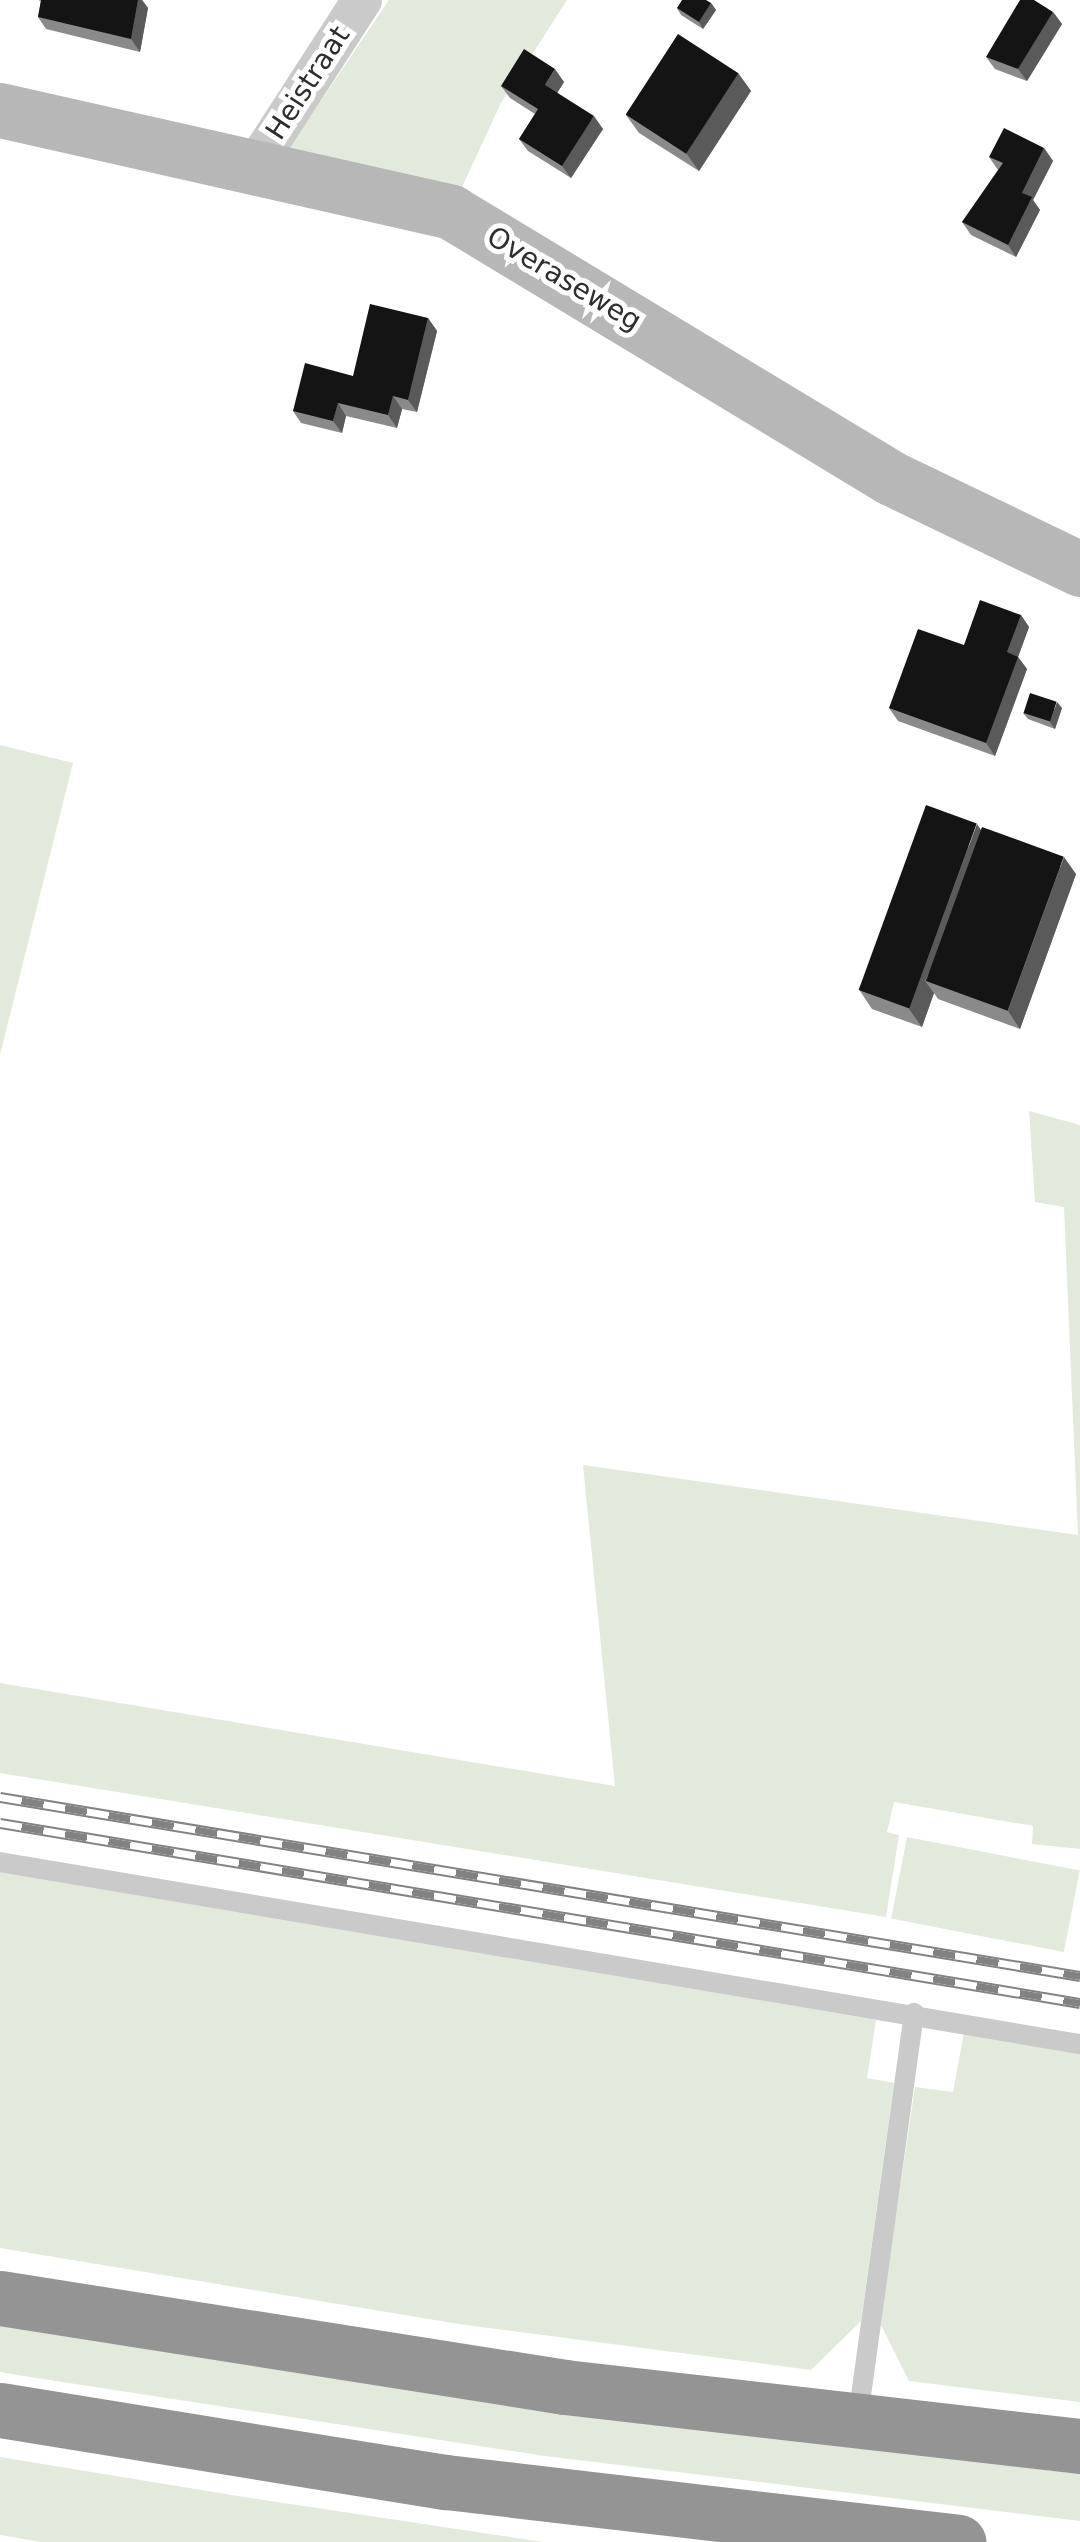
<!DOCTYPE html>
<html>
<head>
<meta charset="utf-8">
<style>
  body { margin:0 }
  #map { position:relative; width:1080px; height:2542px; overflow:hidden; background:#fff; font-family:"DejaVu Sans",sans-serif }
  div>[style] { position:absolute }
  .green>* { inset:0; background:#e2eadc; transform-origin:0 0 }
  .lane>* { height:20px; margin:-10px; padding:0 10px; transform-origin:10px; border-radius:10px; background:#cacaca }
  .street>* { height:40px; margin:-20px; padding:0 20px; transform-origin:20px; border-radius:20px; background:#cacaca }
  .secondary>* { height:55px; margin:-27.5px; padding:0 27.5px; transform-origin:27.5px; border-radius:27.5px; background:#b7b7b7 }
  .highway>* { height:55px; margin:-27.5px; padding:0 27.5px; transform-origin:27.5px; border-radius:27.5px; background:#949494 }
  .rail>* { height:11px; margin-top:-5.5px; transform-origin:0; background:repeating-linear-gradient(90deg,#fff 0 22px,#828282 0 44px); box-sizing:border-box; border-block:2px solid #828282 }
  .wall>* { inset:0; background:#8a8a8a }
  .shaded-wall>* { inset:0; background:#5a5a5a }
  .building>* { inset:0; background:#141414; transform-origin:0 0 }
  span { translate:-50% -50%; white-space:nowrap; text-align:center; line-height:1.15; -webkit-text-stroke:10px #fff; paint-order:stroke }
  .street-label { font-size:28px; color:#2d2d2d }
</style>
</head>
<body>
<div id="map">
  <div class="green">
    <div style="clip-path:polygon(389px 0,567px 0,501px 103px,456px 200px,285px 154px)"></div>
    <div style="clip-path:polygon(0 745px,73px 763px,0 1055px)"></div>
    <div style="clip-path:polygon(1029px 1111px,1080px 1125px,1080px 1849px,1032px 1844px,1033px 1826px,894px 1802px,887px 1832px,899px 1835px,886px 1917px,0 1773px,0 1683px,615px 1786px,583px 1465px,1078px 1535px,1064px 1207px,1035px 1202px)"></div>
    <div style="left:907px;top:1837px;width:176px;height:83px;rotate:11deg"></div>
    <div style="clip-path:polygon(0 1871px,876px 2020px,867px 2078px,894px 2083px,861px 2321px,811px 2370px,459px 2324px,0 2248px)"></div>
    <div style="clip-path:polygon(964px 2032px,1080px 2052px,1080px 2402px,909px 2381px,880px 2323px,915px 2087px,953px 2092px)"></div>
    <div style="clip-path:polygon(0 2325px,551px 2410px,1080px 2474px,1080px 2521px,545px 2456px,30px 2377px,0 2372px)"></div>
    <div style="clip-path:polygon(0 2457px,244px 2497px,543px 2542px,41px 2542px,0 2535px)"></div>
  </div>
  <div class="lane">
    <div style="left:0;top:1862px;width:1095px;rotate:9.57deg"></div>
    <div style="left:858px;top:2417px;width:408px;rotate:-82.1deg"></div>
  </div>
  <div class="street">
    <div style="left:254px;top:167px;width:199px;rotate:-57.1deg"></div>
  </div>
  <div class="secondary">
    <div style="left:0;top:110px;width:462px;rotate:12.7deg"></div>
    <div style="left:451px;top:212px;width:514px;rotate:31.15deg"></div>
    <div style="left:891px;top:478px;width:210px;rotate:25.7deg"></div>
  </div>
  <div class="highway">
    <div style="left:0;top:2298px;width:572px;rotate:8.95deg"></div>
    <div style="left:565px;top:2387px;width:518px;rotate:6.54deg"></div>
    <div style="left:0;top:2410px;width:452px;rotate:9.2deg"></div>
    <div style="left:446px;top:2482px;width:516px;rotate:6.67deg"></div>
  </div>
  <div class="rail">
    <div style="left:0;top:1797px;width:1095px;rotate:9.41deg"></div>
    <div style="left:0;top:1823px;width:1095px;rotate:9.46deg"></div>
  </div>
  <div class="wall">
    <div style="clip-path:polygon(38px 0,142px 0,148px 8px,140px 52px,46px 29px,38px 17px,41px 1px)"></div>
    <div style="clip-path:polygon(711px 3px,716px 10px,703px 29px,681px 15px,677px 8px)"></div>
    <div style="clip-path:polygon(1053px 12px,1062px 24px,1027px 81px,995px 69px,986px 57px)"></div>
    <div style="clip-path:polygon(738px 73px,751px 91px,699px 171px,639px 133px,626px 115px)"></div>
    <div style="clip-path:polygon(564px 82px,557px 93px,603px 129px,571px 178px,528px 151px,519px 139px,535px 114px,510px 98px,501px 86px)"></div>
    <div style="clip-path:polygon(1044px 148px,1053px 161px,1033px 200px,1040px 210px,1016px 257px,971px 235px,962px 222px,998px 170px,989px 157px)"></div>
    <div style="clip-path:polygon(428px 318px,437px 331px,417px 412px,402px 409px,397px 428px,346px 416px,342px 433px,301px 423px,293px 411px,353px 376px)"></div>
    <div style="clip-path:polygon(1021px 615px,1029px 627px,1018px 657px,1027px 669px,995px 756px,898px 721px,889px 708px,964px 645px)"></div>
    <div style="clip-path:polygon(1062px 708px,1055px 729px,1028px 719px,1023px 713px)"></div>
    <div style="clip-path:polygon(981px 830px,1076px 874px,1020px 1029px,938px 999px,934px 993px,922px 1027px,872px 1009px,860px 991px)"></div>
  </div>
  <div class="shaded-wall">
    <div style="clip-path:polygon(138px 0,142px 0,148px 8px,140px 52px,131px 39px)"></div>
    <div style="clip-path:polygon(711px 3px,716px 10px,703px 29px,699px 22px)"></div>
    <div style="clip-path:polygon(1053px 12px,1062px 24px,1027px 81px,1018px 69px)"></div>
    <div style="clip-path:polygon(555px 69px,564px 82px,554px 98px,545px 85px)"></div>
    <div style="clip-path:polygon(738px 73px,751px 91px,699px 171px,686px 153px)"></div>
    <div style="clip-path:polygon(594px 116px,603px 129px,571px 178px,562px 166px)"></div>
    <div style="clip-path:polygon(1044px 148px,1053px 161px,1033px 200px,1040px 210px,1016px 257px,1008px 245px,1022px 193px)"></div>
    <div style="clip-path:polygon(428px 318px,437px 331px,417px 412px,408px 400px)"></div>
    <div style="clip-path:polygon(393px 396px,402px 409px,397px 428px,388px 415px)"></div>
    <div style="clip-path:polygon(338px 403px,346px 416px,342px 433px,333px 421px)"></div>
    <div style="clip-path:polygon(1021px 615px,1029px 627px,1018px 657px,1027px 669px,995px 756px,986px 743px,1007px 652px)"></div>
    <div style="clip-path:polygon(1057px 702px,1062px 708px,1055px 729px,1050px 722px)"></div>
    <div style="clip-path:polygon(977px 824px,989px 842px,925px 981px,934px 993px,922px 1027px,909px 1009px)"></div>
    <div style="clip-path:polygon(1064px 857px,1076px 874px,1020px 1029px,1008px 1011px)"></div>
  </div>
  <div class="building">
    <div style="clip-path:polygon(41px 0,138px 0,131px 39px,38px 17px)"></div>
    <div style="clip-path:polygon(682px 0,706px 0,711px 3px,699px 22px,677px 8px)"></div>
    <div style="clip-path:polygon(1020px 0,1034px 0,1053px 12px,1018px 69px,986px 57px)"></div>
    <div style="left:678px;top:34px;width:72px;height:96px;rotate:33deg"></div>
    <div style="clip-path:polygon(524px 49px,555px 69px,545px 85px,594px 116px,562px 166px,519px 139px,538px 109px,501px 86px)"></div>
    <div style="clip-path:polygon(1004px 128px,1044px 148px,1022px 193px,1032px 197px,1008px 245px,962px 222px,1003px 163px,989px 157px)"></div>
    <div style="clip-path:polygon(370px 304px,428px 318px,408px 400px,393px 396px,388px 415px,338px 403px,333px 421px,293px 411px,305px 363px,353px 376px)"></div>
    <div style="clip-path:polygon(980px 600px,1021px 615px,1007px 652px,1018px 657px,986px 743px,889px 708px,918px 629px,964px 645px)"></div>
    <div style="left:1030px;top:693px;width:28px;height:21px;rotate:18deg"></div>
    <div style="left:926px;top:805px;width:54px;height:197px;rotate:20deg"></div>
    <div style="left:982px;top:827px;width:87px;height:164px;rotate:20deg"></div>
  </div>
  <div class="street-label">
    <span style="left:308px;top:83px;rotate:-57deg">Heistraat</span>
    <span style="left:564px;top:279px;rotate:31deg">Overaseweg</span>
  </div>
</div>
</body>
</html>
